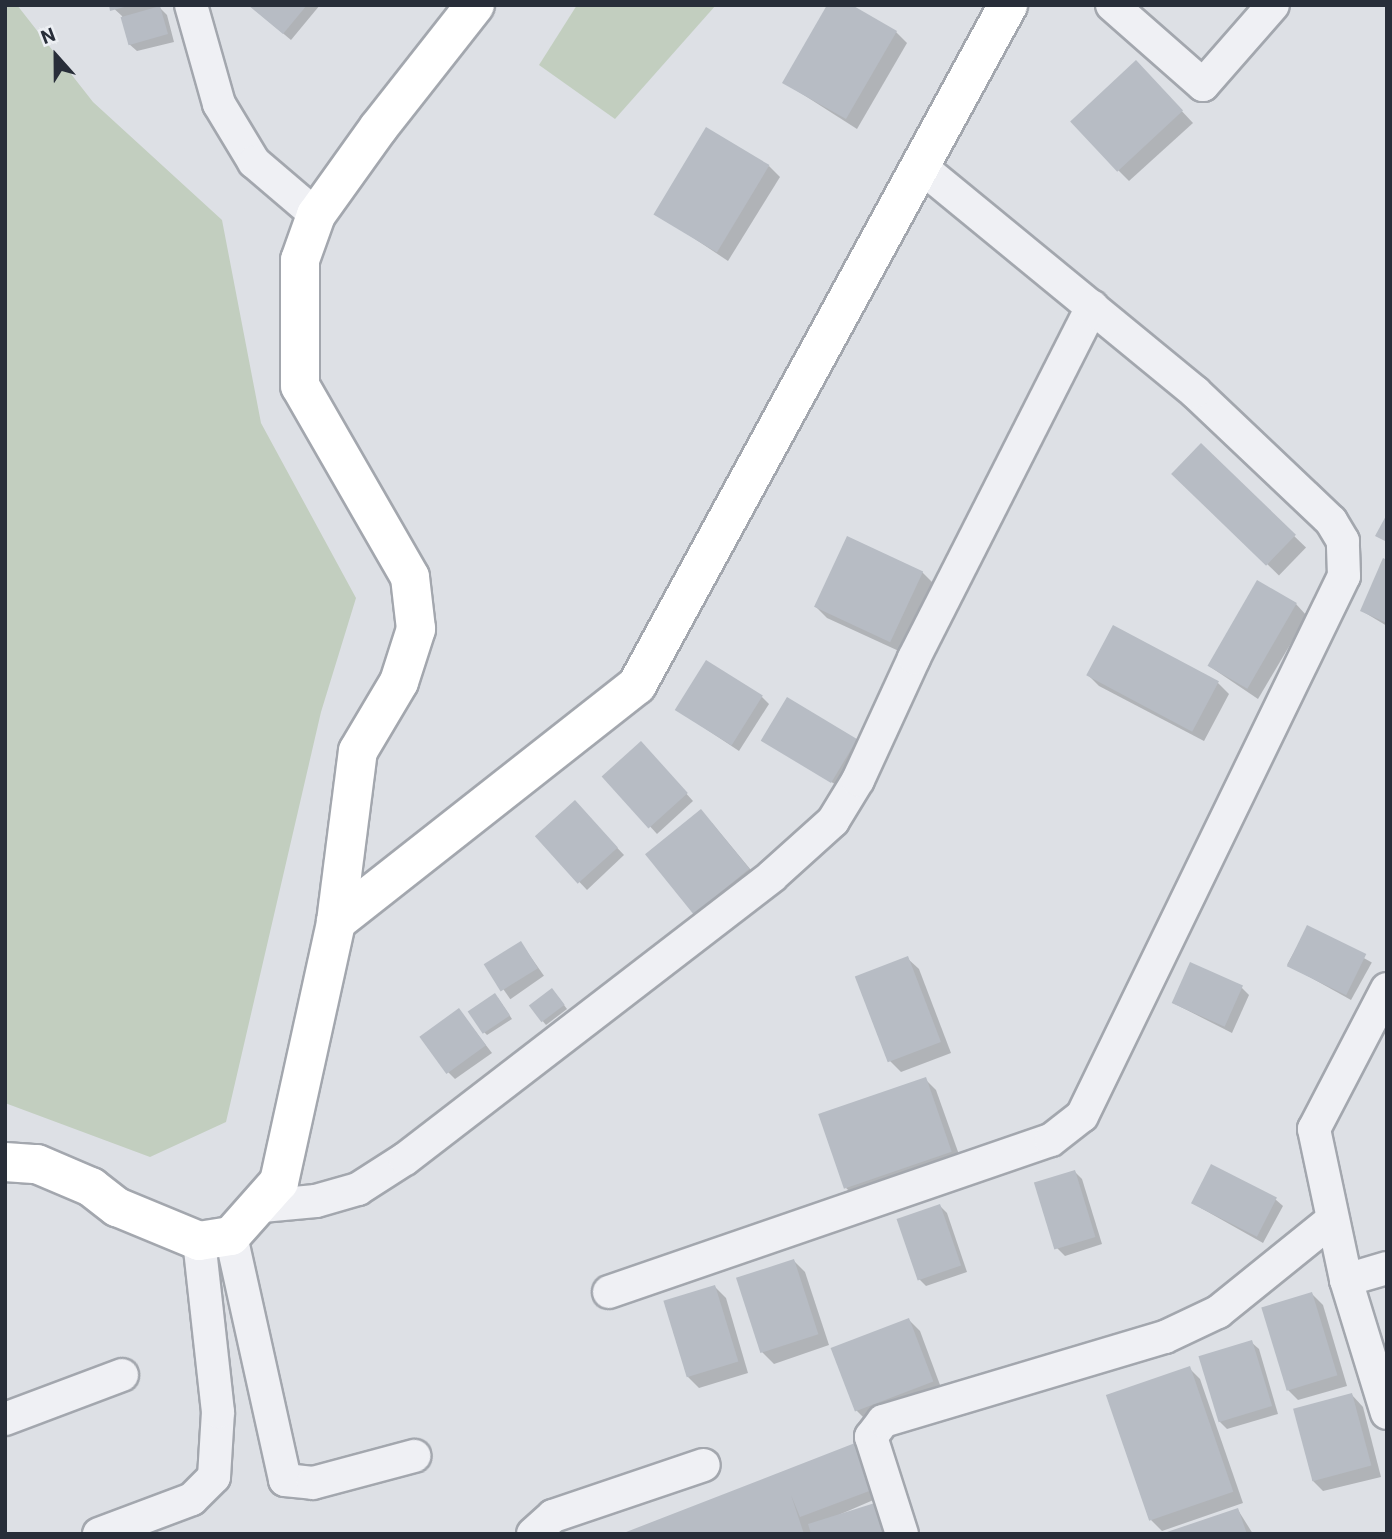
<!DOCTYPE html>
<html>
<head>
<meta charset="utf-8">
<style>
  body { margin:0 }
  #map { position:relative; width:1392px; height:1539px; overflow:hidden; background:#dde0e5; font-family:Roboto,sans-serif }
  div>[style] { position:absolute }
  .green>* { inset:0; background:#c2cebf }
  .shadow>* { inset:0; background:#0003; transform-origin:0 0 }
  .building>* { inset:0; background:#b7bcc4; transform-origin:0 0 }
  .roads { filter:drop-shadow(2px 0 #a3a7ae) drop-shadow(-2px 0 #a3a7ae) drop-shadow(0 2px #a3a7ae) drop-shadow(0 -2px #a3a7ae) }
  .street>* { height:32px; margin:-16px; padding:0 16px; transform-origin:16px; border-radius:16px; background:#eff0f4 }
  .secondary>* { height:38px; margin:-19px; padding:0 19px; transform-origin:19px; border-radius:19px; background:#fff }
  span { translate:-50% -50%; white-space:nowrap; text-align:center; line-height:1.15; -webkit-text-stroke:5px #eceff3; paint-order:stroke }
  .frame { position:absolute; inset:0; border:7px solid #282e39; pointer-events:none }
  .north { position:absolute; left:21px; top:21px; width:70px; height:70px; -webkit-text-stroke:5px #eceff3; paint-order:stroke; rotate:339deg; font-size:19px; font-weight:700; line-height:28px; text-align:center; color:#282e39 }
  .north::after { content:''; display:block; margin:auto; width:24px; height:32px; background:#282e39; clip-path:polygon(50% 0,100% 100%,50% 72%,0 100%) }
</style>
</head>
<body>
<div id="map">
  <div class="green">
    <div style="clip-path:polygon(5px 5px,17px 5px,93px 102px,222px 220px,261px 423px,356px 598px,321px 712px,226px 1122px,150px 1157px,5px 1103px)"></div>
    <div style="clip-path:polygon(577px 5px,716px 5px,615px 119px,539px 65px)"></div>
  </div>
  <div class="shadow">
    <div style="clip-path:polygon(110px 5px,165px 5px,159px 7px,167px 15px,174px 42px,137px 51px,129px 44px,122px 16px)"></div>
    <div style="clip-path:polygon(249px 5px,320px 5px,291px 40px)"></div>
    <div style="clip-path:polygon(896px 32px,907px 43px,857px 129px,785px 83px)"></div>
    <div style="clip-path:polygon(1147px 74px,1193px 123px,1129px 181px,1118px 170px)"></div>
    <div style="clip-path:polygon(769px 166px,780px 177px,728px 261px,656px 213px)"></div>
    <div style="left:1201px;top:446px;width:146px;height:39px;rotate:44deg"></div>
    <div style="clip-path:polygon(1387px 562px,1387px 626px,1362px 611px)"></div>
    <div style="clip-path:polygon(922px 572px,933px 583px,901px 652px,827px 618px,816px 607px)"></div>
    <div style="clip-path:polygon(1296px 604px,1307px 616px,1258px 699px,1209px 666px)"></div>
    <div style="clip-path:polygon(1113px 627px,1218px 683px,1229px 694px,1204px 741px,1099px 686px,1088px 675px)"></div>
    <div style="clip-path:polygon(762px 697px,769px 704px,739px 751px,676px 709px)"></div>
    <div style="clip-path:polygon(764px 740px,857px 740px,864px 748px,841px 788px)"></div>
    <div style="clip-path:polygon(648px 751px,693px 801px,657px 834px,604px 776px)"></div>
    <div style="clip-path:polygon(582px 810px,624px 855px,587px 890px,537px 837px)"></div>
    <div style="clip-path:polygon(712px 823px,760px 881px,707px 925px,696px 914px)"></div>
    <div style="left:1308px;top:927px;width:73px;height:43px;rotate:29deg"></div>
    <div style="left:521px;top:943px;width:40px;height:41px;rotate:55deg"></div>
    <div style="clip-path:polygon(907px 958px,919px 969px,951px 1053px,901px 1072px,890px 1061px)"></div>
    <div style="clip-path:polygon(1242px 988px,1249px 995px,1232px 1033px,1173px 1003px)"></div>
    <div style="clip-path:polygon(555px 993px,567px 1009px,546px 1025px,531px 1007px)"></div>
    <div style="clip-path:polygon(498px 998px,512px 1019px,487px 1035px,484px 1032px)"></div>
    <div style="clip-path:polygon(459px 1010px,492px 1053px,455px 1079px,448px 1072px)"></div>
    <div style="clip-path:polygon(925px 1079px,936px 1090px,962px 1163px,858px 1199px,846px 1188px)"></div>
    <div style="clip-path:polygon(1075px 1172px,1082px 1179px,1102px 1244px,1065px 1256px,1057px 1248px)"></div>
    <div style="clip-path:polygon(1275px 1199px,1283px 1206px,1263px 1243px,1192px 1203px)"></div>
    <div style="clip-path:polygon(940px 1206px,947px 1213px,967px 1272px,926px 1286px,919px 1279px)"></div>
    <div style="clip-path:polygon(794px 1261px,805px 1272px,829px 1345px,774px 1364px,762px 1352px)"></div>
    <div style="clip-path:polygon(715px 1287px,726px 1298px,748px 1373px,699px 1388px,688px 1377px)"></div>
    <div style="clip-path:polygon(1312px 1294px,1323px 1305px,1347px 1386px,1298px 1400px,1287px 1389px)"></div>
    <div style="clip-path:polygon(909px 1320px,920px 1331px,943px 1393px,867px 1421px,856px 1410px)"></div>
    <div style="clip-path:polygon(1251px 1342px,1259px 1349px,1278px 1414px,1227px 1429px,1219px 1421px)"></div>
    <div style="clip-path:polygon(1189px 1368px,1200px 1379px,1243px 1503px,1162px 1531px,1151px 1520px)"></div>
    <div style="clip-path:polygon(1352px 1395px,1363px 1407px,1381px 1477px,1323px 1491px,1312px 1480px)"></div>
    <div style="clip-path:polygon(855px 1445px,862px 1453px,878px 1498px,827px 1520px,895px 1534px,626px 1534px)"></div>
    <div style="clip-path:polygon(1238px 1510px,1253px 1534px,1168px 1534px)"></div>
  </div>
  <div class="building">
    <div style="clip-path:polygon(109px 5px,128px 5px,128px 6px,110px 11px)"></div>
    <div style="clip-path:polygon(248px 5px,307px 5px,283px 34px)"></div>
    <div style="clip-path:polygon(827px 5px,852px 5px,897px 31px,846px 119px,782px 83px)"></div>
    <div style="left:160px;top:6px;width:29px;height:41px;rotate:74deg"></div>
    <div style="left:1136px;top:60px;width:69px;height:90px;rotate:47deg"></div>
    <div style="left:706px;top:127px;width:74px;height:102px;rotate:31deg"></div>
    <div style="left:1201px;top:443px;width:132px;height:43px;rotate:44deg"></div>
    <div style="clip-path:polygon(1387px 514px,1387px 542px,1375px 536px)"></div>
    <div style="left:847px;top:536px;width:84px;height:78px;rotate:25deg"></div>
    <div style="clip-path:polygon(1383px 558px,1387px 560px,1387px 623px,1360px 611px)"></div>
    <div style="left:1257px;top:580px;width:46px;height:99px;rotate:30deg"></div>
    <div style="left:1113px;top:625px;width:120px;height:57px;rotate:28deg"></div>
    <div style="left:706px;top:660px;width:67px;height:59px;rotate:32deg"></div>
    <div style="left:787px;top:697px;width:82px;height:51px;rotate:31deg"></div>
    <div style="left:641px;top:741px;width:70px;height:53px;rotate:48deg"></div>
    <div style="left:575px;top:800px;width:64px;height:54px;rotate:48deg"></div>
    <div style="left:701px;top:809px;width:77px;height:72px;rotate:51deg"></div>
    <div style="left:1307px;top:925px;width:66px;height:46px;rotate:26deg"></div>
    <div style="left:521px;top:941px;width:32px;height:44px;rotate:58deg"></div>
    <div style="left:908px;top:956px;width:92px;height:57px;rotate:69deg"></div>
    <div style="left:1190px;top:962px;width:58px;height:45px;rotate:24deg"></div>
    <div style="left:552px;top:988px;width:21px;height:29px;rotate:53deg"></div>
    <div style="left:495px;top:993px;width:27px;height:33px;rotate:56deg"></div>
    <div style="left:459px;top:1008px;width:46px;height:49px;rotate:54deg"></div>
    <div style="left:926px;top:1077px;width:79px;height:114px;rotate:71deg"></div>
    <div style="left:1211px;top:1164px;width:74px;height:44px;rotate:27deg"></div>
    <div style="left:1075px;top:1170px;width:70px;height:43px;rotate:73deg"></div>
    <div style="left:940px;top:1204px;width:65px;height:46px;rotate:71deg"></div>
    <div style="left:794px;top:1259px;width:79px;height:61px;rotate:72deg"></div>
    <div style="left:715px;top:1285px;width:80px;height:54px;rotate:73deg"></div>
    <div style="left:1312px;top:1292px;width:87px;height:53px;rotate:73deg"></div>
    <div style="left:909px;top:1318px;width:68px;height:84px;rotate:69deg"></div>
    <div style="left:1252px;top:1340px;width:69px;height:56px;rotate:73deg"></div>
    <div style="left:1190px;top:1366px;width:133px;height:89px;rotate:71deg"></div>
    <div style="left:1352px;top:1393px;width:75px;height:61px;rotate:75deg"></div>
    <div style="clip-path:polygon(855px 1443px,872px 1490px,800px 1517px,791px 1495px,804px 1534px,621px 1534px)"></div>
    <div style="clip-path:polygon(878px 1502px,888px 1534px,811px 1534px,808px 1524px)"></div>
    <div style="clip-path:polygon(1238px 1508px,1247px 1534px,1164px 1534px,1164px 1533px)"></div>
  </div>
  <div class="roads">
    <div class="street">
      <div style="left:191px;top:5px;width:103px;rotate:74.2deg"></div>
      <div style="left:219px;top:104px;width:68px;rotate:58.9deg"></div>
      <div style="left:254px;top:162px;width:82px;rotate:40.5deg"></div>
      <div style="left:1112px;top:5px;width:121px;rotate:41.3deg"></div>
      <div style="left:1203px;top:85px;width:106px;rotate:-48.8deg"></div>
      <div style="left:1387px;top:989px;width:158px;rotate:117.5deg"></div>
      <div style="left:1314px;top:1129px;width:154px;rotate:78deg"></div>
      <div style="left:1346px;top:1280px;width:139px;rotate:72.9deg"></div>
      <div style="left:262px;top:1206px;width:54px;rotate:-5.3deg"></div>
      <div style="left:316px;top:1201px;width:44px;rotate:-15.9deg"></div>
      <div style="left:358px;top:1189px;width:56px;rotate:-32.6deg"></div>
      <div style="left:405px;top:1159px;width:463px;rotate:-37.6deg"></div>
      <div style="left:772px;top:876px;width:82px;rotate:-42deg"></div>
      <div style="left:833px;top:821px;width:48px;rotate:-58.6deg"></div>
      <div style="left:858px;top:780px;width:134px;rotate:-65.3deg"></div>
      <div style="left:914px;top:658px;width:394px;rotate:-63.1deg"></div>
      <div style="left:231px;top:1236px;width:250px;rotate:77.5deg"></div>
      <div style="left:285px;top:1480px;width:28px;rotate:6deg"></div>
      <div style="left:313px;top:1483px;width:105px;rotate:-15deg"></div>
      <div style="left:1346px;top:1280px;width:43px;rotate:-16.3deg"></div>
      <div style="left:609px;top:1292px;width:467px;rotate:-19deg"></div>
      <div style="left:1051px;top:1140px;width:39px;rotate:-38deg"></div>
      <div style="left:1082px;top:1116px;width:600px;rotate:-64.12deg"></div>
      <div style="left:1344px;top:576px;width:35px;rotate:-92deg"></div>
      <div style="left:1343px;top:541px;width:23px;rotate:-121deg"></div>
      <div style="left:1331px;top:521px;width:187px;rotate:-136.5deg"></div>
      <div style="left:1195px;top:392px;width:356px;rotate:-140.6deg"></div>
      <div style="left:5px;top:1419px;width:125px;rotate:-20.6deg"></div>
      <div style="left:99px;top:1534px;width:99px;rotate:-20.6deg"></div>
      <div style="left:192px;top:1499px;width:31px;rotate:-45deg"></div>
      <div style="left:214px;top:1477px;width:65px;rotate:-86.5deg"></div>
      <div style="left:218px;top:1412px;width:172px;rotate:-96.3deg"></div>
      <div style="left:533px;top:1534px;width:27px;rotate:-42deg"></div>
      <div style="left:553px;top:1516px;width:159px;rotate:-18.7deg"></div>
      <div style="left:902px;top:1534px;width:102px;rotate:-107.7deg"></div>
      <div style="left:871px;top:1437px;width:20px;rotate:-53deg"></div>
      <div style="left:883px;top:1421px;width:294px;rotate:-16.6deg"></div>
      <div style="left:1165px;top:1337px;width:59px;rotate:-25.3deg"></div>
      <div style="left:1218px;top:1312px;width:146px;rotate:-38.9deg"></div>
    </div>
    <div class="secondary">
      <div style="left:336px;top:922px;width:383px;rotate:-38.2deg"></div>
      <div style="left:637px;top:685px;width:775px;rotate:-61.38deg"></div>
      <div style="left:5px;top:1162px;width:32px;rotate:4deg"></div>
      <div style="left:37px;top:1164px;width:59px;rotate:23.1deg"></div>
      <div style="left:91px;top:1187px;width:33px;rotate:38deg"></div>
      <div style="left:117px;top:1207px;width:89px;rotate:22.5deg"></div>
      <div style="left:199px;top:1241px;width:32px;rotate:-9deg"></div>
      <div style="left:231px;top:1236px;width:72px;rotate:-48.4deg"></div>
      <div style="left:279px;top:1182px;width:266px;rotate:-77.6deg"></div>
      <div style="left:336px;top:922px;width:172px;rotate:-82.7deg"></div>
      <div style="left:358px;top:751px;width:80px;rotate:-59.3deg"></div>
      <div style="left:399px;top:682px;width:56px;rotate:-72.2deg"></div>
      <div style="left:416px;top:629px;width:52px;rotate:-96.6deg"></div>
      <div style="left:410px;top:577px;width:220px;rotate:-119.9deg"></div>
      <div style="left:300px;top:386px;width:126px;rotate:-90deg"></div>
      <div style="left:300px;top:260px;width:48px;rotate:-70.4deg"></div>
      <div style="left:316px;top:215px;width:108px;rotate:-54.4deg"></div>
      <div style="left:379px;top:127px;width:155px;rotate:-51.8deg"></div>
    </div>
  </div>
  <div class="frame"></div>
  <div class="north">N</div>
</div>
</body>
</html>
